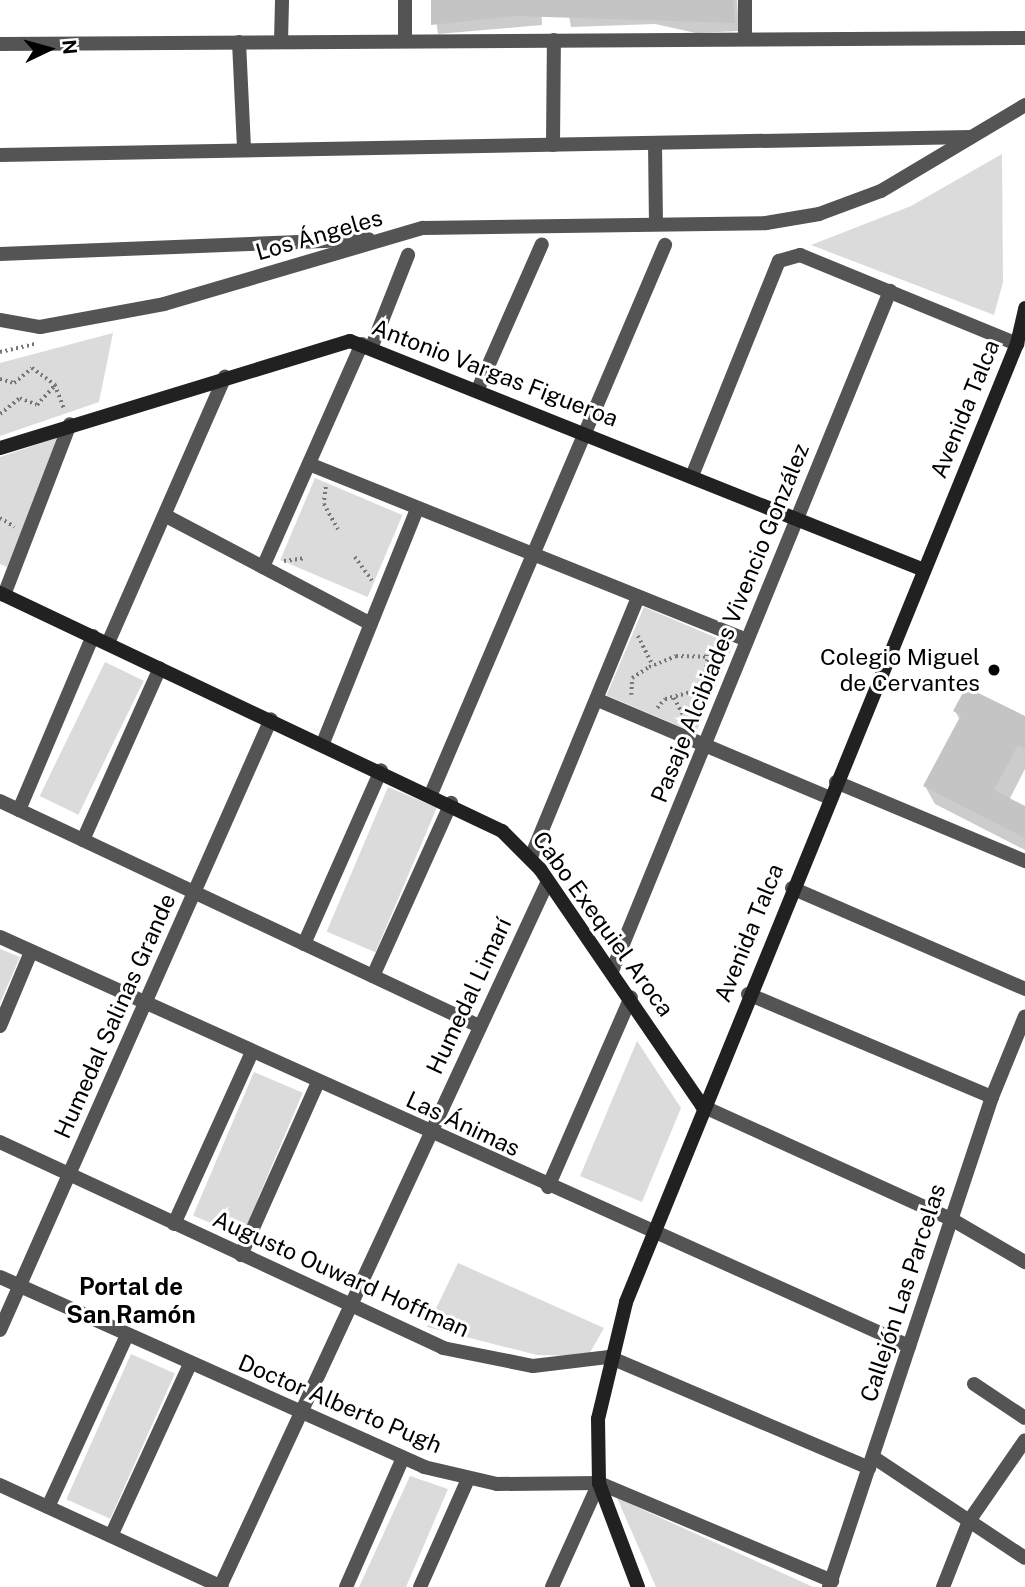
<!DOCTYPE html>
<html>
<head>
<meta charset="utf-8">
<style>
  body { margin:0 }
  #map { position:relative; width:1025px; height:1587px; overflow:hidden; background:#fff; font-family:"Public Sans",sans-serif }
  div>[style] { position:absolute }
  .green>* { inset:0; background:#dbdbdb; transform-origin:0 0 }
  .shadow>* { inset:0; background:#0003 }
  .building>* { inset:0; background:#c4c4c4 }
  .path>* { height:3.5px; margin-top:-1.75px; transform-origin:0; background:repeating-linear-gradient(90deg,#767676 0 2px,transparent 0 5.5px) }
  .street>* { height:14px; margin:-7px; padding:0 7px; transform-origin:7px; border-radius:7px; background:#545454 }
  .secondary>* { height:14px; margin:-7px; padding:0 7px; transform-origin:7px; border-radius:7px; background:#212121 }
  .dots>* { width:19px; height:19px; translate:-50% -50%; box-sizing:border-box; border:4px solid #fff; border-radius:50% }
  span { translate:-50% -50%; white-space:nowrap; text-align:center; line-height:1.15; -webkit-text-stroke:6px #fff; paint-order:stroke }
  .street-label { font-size:23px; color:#000 }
  .poi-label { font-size:23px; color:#000 }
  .right { translate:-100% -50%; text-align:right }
  .neighbourhood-label { font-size:24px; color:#000; font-weight:700 }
  .north { position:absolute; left:14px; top:14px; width:70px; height:70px; -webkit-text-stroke:5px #fff; paint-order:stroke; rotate:85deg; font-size:19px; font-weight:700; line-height:28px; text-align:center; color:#000 }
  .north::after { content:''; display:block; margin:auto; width:24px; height:32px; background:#000; clip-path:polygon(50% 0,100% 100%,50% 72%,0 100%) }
</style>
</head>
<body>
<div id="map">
  <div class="green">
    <div style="clip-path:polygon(1002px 154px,1003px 282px,994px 315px,811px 245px,911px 206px)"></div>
    <div style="clip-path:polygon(113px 333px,99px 402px,0 436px,0 363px)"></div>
    <div style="clip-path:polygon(59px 437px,7px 567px,0 564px,0 457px)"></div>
    <div style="left:315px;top:478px;width:95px;height:89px;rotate:23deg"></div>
    <div style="left:644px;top:607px;width:97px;height:96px;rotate:23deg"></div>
    <div style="left:105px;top:662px;width:43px;height:149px;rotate:26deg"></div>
    <div style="left:388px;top:787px;width:53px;height:157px;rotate:23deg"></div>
    <div style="clip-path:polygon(0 949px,20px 957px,0 1003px)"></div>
    <div style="clip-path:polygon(637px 1041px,681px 1108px,642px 1202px,580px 1176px)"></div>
    <div style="left:254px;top:1072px;width:53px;height:156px;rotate:23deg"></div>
    <div style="clip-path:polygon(458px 1263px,604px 1328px,588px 1356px,537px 1355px,427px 1327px)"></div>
    <div style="left:131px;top:1354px;width:48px;height:159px;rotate:24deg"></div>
    <div style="clip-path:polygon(410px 1476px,448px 1489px,406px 1587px,359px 1587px)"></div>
    <div style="clip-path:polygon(617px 1498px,813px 1587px,656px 1587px)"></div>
  </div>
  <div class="shadow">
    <div style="clip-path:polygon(433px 0,541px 0,542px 25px,438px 34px)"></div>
    <div style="clip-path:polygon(566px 0,737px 0,739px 31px,696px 33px,655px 24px,571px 27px)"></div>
    <div style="clip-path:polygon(955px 711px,1025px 719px,1025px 769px,1009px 800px,1025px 808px,1025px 850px,935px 804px,925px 786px,960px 720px)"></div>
  </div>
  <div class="building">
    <div style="clip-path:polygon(431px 0,733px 0,735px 23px,515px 16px,431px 25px)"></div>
    <div style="clip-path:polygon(966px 687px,1025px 716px,1025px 749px,1018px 745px,994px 790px,1025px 806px,1025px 838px,923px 786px,961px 715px,953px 711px)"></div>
  </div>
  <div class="path">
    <div style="left:0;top:352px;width:37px;rotate:-13deg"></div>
    <div style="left:0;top:379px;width:15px;rotate:16deg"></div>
    <div style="left:14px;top:383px;width:23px;rotate:-40deg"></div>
    <div style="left:32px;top:368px;width:29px;rotate:36deg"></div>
    <div style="left:55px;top:385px;width:26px;rotate:69deg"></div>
    <div style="left:0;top:414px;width:26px;rotate:-39deg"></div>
    <div style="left:20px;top:398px;width:18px;rotate:22deg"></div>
    <div style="left:37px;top:405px;width:27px;rotate:-48deg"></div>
    <div style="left:326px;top:487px;width:17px;rotate:97deg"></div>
    <div style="left:324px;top:504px;width:29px;rotate:61deg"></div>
    <div style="left:0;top:518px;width:17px;rotate:31deg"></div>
    <div style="left:355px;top:557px;width:29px;rotate:54deg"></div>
    <div style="left:284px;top:561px;width:22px;rotate:-8deg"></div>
    <div style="left:638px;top:636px;width:33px;rotate:63deg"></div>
    <div style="left:631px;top:695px;width:17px;rotate:-87deg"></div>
    <div style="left:632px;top:678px;width:20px;rotate:-33deg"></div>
    <div style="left:649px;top:667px;width:29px;rotate:-22deg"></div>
    <div style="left:676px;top:656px;width:48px;rotate:1.2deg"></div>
    <div style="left:674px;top:698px;width:25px;rotate:61deg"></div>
    <div style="left:657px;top:708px;width:12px;rotate:-48deg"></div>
    <div style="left:665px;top:699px;width:39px;rotate:-15deg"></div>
    <div style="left:703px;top:689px;width:34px;rotate:-82deg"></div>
  </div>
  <div class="street">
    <div style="left:405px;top:0;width:41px;rotate:90deg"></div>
    <div style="left:745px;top:39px;width:39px;rotate:-90deg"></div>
    <div style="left:239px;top:42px;width:108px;rotate:87.3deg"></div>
    <div style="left:281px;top:42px;width:42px;rotate:-88.6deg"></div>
    <div style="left:0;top:44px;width:1025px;rotate:-0.34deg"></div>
    <div style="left:655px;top:143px;width:79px;rotate:89.3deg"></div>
    <div style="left:553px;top:145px;width:105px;rotate:-89.5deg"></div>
    <div style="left:0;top:155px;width:971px;rotate:-1.06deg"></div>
    <div style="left:0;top:254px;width:369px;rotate:-2.3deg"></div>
    <div style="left:0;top:320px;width:41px;rotate:9.9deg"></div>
    <div style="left:40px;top:327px;width:126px;rotate:-10.5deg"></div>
    <div style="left:164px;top:304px;width:270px;rotate:-16.4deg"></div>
    <div style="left:423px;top:228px;width:343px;rotate:-0.8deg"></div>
    <div style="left:766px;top:223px;width:54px;rotate:-9.6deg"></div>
    <div style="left:819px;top:214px;width:66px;rotate:-20.4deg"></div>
    <div style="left:881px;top:191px;width:168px;rotate:-30.8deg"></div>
    <div style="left:372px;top:346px;width:98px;rotate:-68.4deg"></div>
    <div style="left:478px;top:389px;width:158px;rotate:-66.2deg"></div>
    <div style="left:309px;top:464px;width:472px;rotate:21.9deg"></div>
    <div style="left:692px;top:476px;width:232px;rotate:-68deg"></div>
    <div style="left:779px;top:261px;width:22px;rotate:-16deg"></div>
    <div style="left:800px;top:255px;width:235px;rotate:22.3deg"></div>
    <div style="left:168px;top:517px;width:229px;rotate:27.8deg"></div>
    <div style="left:263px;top:567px;width:244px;rotate:-66.1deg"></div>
    <div style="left:4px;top:595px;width:183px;rotate:-68.9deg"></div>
    <div style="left:108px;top:643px;width:291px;rotate:-66.3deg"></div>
    <div style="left:598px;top:700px;width:252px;rotate:22.9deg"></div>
    <div style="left:323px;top:743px;width:252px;rotate:-68.1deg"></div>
    <div style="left:836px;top:782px;width:205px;rotate:22.7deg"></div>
    <div style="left:431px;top:794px;width:597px;rotate:-66.91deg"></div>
    <div style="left:0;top:801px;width:529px;rotate:25.16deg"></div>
    <div style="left:19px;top:810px;width:189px;rotate:-67deg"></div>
    <div style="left:83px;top:840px;width:188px;rotate:-65.9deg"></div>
    <div style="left:531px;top:857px;width:281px;rotate:-67.6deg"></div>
    <div style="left:792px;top:888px;width:254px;rotate:23.4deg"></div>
    <div style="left:0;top:937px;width:997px;rotate:24.23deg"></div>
    <div style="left:304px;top:944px;width:190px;rotate:-66.1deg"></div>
    <div style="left:612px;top:971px;width:735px;rotate:-67.76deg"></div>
    <div style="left:373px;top:976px;width:190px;rotate:-65.7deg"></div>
    <div style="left:748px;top:994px;width:265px;rotate:22.9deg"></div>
    <div style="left:0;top:1026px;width:80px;rotate:-67.3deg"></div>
    <div style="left:702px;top:1106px;width:273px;rotate:24.4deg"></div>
    <div style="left:951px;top:1219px;width:86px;rotate:30.2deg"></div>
    <div style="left:0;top:1142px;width:489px;rotate:24.9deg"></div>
    <div style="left:443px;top:1348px;width:92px;rotate:11.3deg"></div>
    <div style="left:533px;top:1366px;width:77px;rotate:-6.8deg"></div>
    <div style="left:609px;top:1357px;width:283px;rotate:23.1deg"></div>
    <div style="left:548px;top:1187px;width:207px;rotate:-66.4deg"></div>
    <div style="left:174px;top:1224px;width:189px;rotate:-65.6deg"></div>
    <div style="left:241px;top:1255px;width:189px;rotate:-66deg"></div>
    <div style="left:0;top:1277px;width:465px;rotate:24.1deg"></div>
    <div style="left:424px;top:1467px;width:75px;rotate:13.1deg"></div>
    <div style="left:497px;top:1484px;width:102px;rotate:-0.6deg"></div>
    <div style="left:599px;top:1483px;width:253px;rotate:22.8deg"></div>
    <div style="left:0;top:1330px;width:668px;rotate:-66.08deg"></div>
    <div style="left:974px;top:1384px;width:61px;rotate:33.7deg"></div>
    <div style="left:873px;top:1457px;width:182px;rotate:33.6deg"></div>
    <div style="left:0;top:1485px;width:244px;rotate:24.7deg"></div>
    <div style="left:48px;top:1507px;width:189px;rotate:-65.3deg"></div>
    <div style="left:111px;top:1536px;width:189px;rotate:-65.3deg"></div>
    <div style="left:220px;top:1587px;width:778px;rotate:-65.08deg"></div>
    <div style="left:346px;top:1587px;width:141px;rotate:-66.2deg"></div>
    <div style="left:420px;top:1587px;width:118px;rotate:-66deg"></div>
    <div style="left:552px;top:1587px;width:114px;rotate:-65.7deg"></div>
    <div style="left:829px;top:1587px;width:516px;rotate:-71.6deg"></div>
    <div style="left:992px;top:1097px;width:87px;rotate:-67.8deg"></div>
    <div style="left:943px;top:1587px;width:71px;rotate:-68.5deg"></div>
    <div style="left:969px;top:1521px;width:98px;rotate:-55.3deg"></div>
  </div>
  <div class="secondary">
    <div style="left:0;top:448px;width:366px;rotate:-17deg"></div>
    <div style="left:350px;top:341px;width:618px;rotate:21.75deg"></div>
    <div style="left:0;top:593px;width:556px;rotate:25.37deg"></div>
    <div style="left:502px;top:831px;width:54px;rotate:45deg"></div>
    <div style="left:540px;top:869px;width:287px;rotate:55.6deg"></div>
    <div style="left:638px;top:1587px;width:111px;rotate:-110.6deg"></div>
    <div style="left:599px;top:1483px;width:64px;rotate:-90.9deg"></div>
    <div style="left:598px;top:1419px;width:120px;rotate:-76.5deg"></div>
    <div style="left:626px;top:1302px;width:1035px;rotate:-67.8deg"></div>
    <div style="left:1017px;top:344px;width:37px;rotate:-77deg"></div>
  </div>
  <div class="dots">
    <div style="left:994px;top:670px;background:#000"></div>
  </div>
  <div class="street-label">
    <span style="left:319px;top:235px;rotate:-16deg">Los Ángeles</span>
    <span style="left:495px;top:373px;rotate:21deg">Antonio Vargas Figueroa</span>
    <span style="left:965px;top:409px;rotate:-68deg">Avenida Talca</span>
    <span style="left:730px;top:623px;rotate:-68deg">Pasaje Alcibiades Vivencio González</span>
    <span style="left:603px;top:924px;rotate:54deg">Cabo Exequiel Aroca</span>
    <span style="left:749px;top:933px;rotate:-68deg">Avenida Talca</span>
    <span style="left:469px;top:996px;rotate:-65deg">Humedal Limarí</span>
    <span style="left:115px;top:1016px;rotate:-66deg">Humedal Salinas Grande</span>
    <span style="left:463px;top:1124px;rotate:25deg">Las Ánimas</span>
    <span style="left:341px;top:1274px;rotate:24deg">Augusto Ouward Hoffman</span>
    <span style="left:903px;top:1293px;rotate:-72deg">Callejón Las Parcelas</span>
    <span style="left:340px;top:1404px;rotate:23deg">Doctor Alberto Pugh</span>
  </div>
  <div class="poi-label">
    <span class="right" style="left:980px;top:670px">Colegio Miguel<br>de Cervantes</span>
  </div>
  <div class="neighbourhood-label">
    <span style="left:131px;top:1301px">Portal de<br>San Ramón</span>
  </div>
  <div class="north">N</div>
</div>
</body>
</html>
